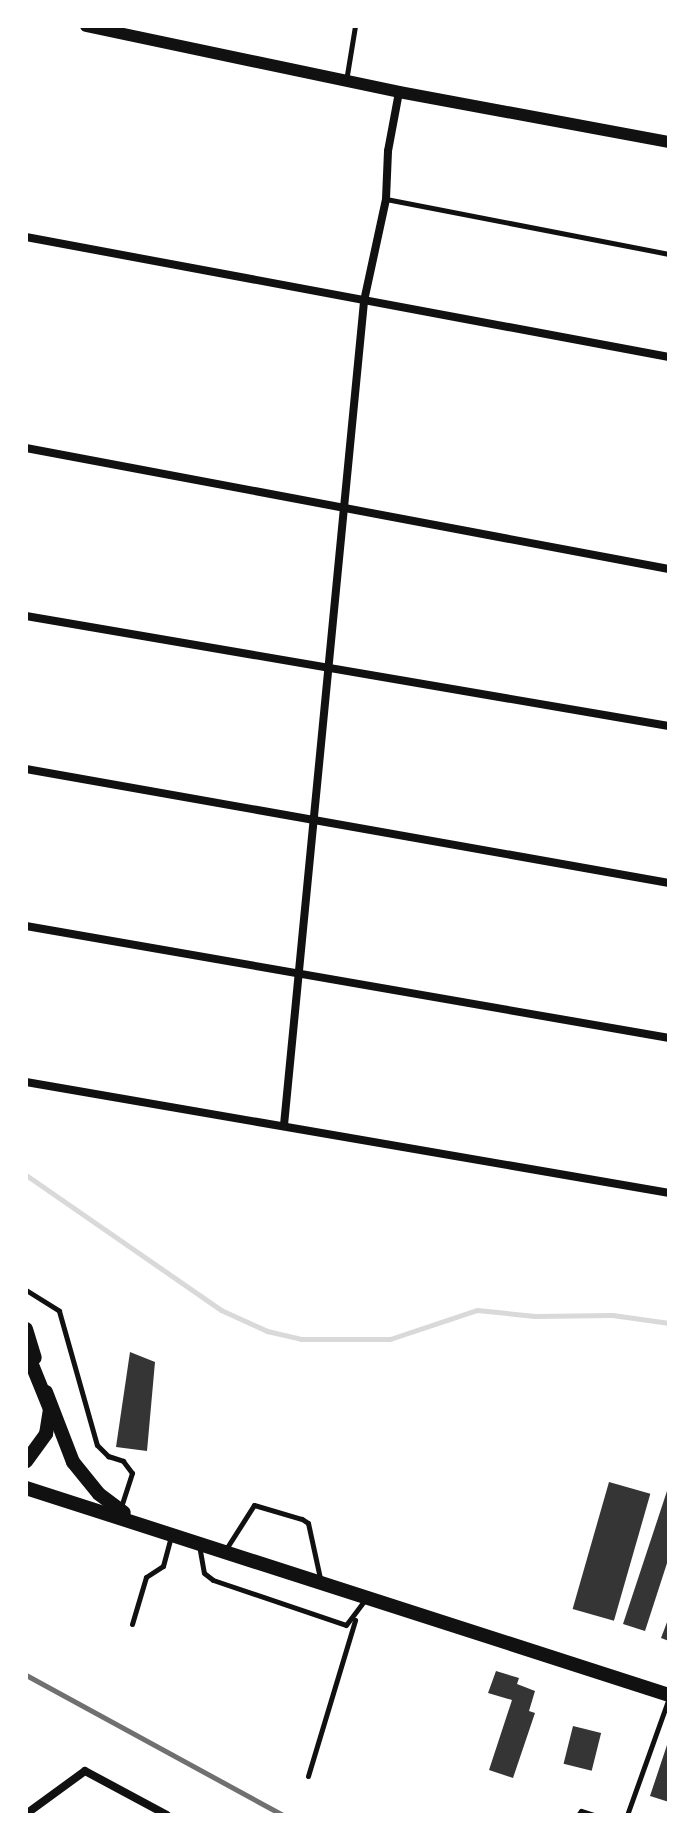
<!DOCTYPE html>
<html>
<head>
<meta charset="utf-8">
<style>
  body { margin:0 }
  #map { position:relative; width:695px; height:1841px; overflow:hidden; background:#fff; font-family:"Archivo Narrow",sans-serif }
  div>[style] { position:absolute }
  .stream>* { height:5px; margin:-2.5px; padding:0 2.5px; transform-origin:2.5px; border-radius:2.5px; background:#d9d9d9 }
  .building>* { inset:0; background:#353535; transform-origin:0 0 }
  .service>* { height:5px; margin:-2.5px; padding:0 2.5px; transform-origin:2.5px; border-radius:2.5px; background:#111 }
  .minor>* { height:8px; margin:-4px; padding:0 4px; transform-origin:4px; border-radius:4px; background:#111 }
  .tertiary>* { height:12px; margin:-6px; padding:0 6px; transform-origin:6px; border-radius:6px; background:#111 }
  .primary>* { height:14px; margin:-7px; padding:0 7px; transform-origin:7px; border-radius:7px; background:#111 }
  .rail>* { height:5px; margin:-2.5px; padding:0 2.5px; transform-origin:2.5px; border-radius:2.5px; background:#707070 }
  span { translate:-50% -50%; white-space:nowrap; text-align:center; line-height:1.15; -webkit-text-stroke:8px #fff; paint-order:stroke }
  .frame { position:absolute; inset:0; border:28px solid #fff; pointer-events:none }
</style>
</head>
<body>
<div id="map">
  <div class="stream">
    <div style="left:26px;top:1175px;width:237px;rotate:34.7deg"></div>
    <div style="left:221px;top:1310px;width:51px;rotate:24.5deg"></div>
    <div style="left:267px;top:1331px;width:35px;rotate:13deg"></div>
    <div style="left:301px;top:1339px;width:89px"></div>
    <div style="left:390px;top:1339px;width:92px;rotate:-18.4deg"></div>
    <div style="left:477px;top:1310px;width:58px;rotate:5.9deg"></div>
    <div style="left:535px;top:1316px;width:77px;rotate:-0.7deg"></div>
    <div style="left:612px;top:1315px;width:58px;rotate:8deg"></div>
  </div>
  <div class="building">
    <div style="clip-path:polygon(130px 1352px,155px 1362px,147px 1451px,116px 1447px)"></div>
    <div style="left:609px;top:1482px;width:43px;height:132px;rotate:16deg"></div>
    <div style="clip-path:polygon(668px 1488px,669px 1557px,645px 1631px,623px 1624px)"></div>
    <div style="clip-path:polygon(669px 1617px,669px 1641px,661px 1638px)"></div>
    <div style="clip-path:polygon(496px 1671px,519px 1678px,517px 1684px,535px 1691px,529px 1711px,535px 1713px,513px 1778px,489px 1770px,512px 1700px,488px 1693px)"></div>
    <div style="left:573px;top:1726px;width:29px;height:39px;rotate:14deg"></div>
    <div style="clip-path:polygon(669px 1739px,669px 1802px,650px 1796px)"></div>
  </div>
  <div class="service">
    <div style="left:346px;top:81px;width:56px;rotate:-80.7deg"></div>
    <div style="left:386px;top:199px;width:288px;rotate:11deg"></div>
    <div style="left:26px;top:1290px;width:39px;rotate:32deg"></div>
    <div style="left:59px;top:1311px;width:139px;rotate:74.2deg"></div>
    <div style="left:97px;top:1445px;width:16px;rotate:45deg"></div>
    <div style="left:108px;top:1456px;width:16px;rotate:18deg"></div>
    <div style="left:123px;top:1461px;width:15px;rotate:53deg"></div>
    <div style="left:132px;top:1473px;width:36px;rotate:108deg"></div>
    <div style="left:199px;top:1545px;width:28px;rotate:80deg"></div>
    <div style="left:204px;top:1573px;width:11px;rotate:38deg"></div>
    <div style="left:213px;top:1580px;width:140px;rotate:18.7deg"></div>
    <div style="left:346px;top:1625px;width:34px;rotate:-53deg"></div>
    <div style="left:226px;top:1549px;width:52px;rotate:-57.5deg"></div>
    <div style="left:254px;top:1505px;width:50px;rotate:16.3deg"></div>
    <div style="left:302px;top:1519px;width:7px;rotate:34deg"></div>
    <div style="left:308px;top:1523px;width:56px;rotate:77.7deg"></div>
    <div style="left:132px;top:1624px;width:49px;rotate:-73.4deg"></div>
    <div style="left:146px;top:1577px;width:20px;rotate:-33deg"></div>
    <div style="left:163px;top:1566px;width:31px;rotate:-75deg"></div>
    <div style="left:308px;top:1776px;width:163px;rotate:-73.2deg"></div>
    <div style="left:578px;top:1815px;width:5px;rotate:-53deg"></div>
    <div style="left:581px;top:1811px;width:14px;rotate:17deg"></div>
    <div style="left:627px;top:1815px;width:124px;rotate:-70.3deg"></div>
  </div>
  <div class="minor">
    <div style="left:26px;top:237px;width:654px;rotate:10.57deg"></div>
    <div style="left:26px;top:448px;width:654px;rotate:10.66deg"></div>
    <div style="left:26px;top:616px;width:652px;rotate:9.71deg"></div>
    <div style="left:26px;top:769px;width:653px;rotate:10.05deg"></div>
    <div style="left:26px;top:926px;width:653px;rotate:9.88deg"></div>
    <div style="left:26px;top:1082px;width:653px;rotate:9.79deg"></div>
    <div style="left:284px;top:1125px;width:828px;rotate:-84.45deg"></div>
    <div style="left:364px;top:301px;width:104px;rotate:-77.8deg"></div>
    <div style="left:386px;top:199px;width:48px;rotate:-87.6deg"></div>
    <div style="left:388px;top:151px;width:60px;rotate:-79.4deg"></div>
    <div style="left:26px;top:1814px;width:73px;rotate:-36.1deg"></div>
    <div style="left:85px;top:1771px;width:93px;rotate:28.2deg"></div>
  </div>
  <div class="tertiary">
    <div style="left:86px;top:26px;width:320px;rotate:11.9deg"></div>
    <div style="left:399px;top:92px;width:275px;rotate:10.5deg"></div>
  </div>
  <div class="primary">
    <div style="left:26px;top:1329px;width:30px;rotate:73deg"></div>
    <div style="left:26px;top:1350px;width:64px;rotate:67.9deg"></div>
    <div style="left:50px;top:1409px;width:25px;rotate:99deg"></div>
    <div style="left:46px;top:1434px;width:34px;rotate:126deg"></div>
    <div style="left:46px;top:1392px;width:75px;rotate:68.9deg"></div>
    <div style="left:73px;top:1462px;width:41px;rotate:50.9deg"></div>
    <div style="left:99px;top:1494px;width:31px;rotate:37deg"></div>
    <div style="left:26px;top:1488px;width:675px;rotate:17.84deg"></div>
  </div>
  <div class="rail">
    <div style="left:26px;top:1675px;width:293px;rotate:28.6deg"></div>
  </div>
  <div class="frame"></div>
</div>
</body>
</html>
